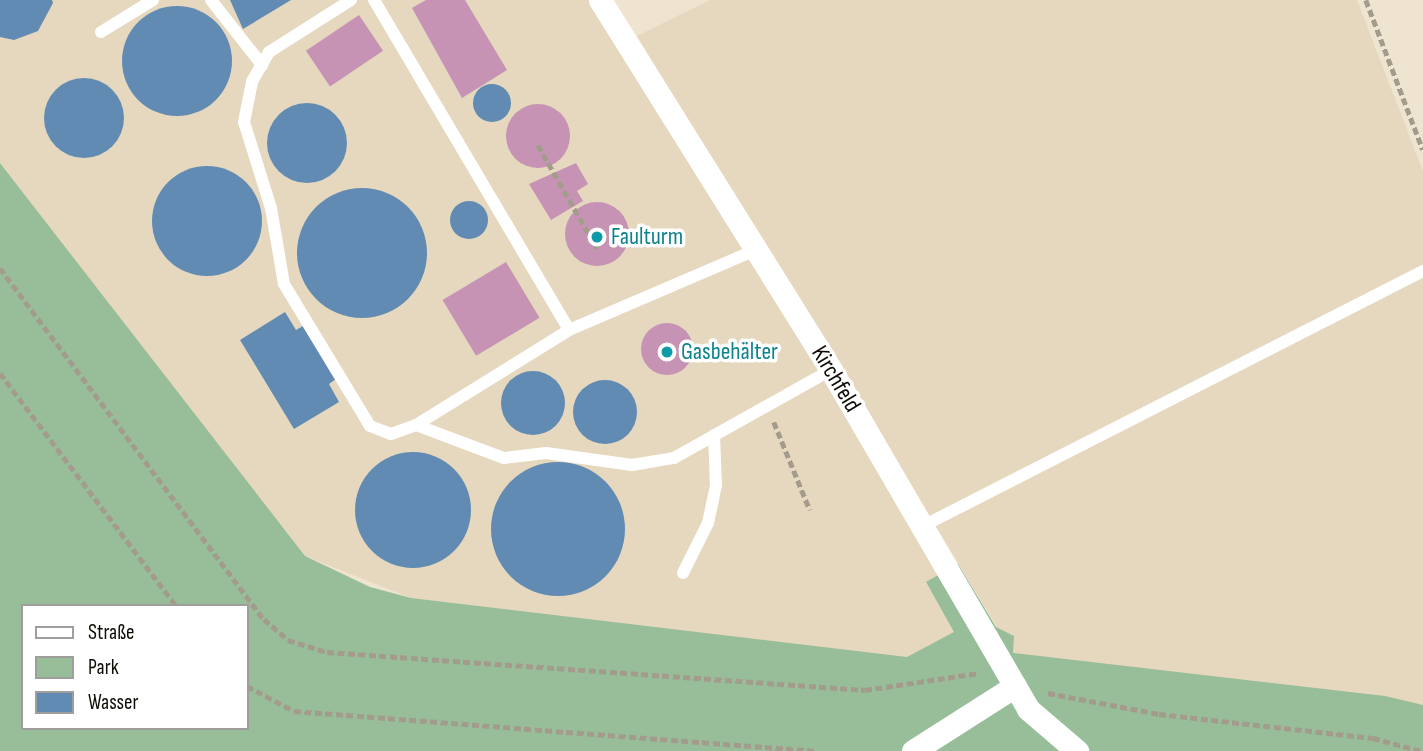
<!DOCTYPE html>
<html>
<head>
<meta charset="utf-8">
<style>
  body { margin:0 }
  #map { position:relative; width:1423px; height:751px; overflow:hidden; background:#eee4d0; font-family:"Sofia Sans Condensed",sans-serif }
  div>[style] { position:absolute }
  .built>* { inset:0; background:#e5d8be }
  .green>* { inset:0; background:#97bd99 }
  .water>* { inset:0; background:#628bb3 }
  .round { border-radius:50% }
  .building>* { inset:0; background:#c793b5; transform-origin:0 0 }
  .path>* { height:4.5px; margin-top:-2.25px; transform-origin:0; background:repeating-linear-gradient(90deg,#a39c8c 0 7px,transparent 0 10.5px) }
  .lane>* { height:12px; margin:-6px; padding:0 6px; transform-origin:6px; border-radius:6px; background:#fff }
  .street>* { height:23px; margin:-11.5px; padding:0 11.5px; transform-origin:11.5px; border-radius:11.5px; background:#fff }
  .dots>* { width:19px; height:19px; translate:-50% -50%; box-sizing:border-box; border:4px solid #fff; border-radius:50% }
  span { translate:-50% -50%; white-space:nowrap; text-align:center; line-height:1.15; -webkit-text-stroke:7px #fff; paint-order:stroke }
  .culture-label { font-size:24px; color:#0d838f }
  .left { translate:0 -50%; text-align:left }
  .street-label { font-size:24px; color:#0f0c06 }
  .legend { position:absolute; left:21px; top:604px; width:228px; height:126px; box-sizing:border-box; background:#fff; border:2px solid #9f9e9b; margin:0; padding:9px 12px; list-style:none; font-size:21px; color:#0f0c06 }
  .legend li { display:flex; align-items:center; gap:14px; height:35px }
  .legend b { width:35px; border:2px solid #9f9e9b }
</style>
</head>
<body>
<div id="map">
  <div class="built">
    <div style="clip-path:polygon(0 0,593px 0,941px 574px,926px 583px,955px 632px,907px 658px,411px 598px,305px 556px,0 163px)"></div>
    <div style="clip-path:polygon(710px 0,1357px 0,1423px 171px,1423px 705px,1013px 653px,637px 36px)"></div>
  </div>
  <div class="green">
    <div style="clip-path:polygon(evenodd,0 163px,305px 556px,370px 587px,411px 598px,907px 657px,954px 632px,926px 582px,958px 564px,996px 627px,1014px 636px,1013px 653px,1385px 696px,1423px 705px,1423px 751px,0 751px,0 163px,23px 606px,247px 606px,247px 728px,23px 728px,23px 606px)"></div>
  </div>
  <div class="water">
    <div style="clip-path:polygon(0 0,52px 0,53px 3px,38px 31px,14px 40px,0 37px)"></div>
    <div style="clip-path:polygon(230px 0,291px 0,243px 29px)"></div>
    <div class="round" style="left:122px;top:6px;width:110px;height:110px"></div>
    <div class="round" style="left:44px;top:78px;width:80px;height:80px"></div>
    <div class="round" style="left:473px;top:84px;width:38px;height:38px"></div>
    <div class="round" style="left:267px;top:103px;width:80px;height:80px"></div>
    <div class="round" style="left:152px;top:166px;width:110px;height:110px"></div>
    <div class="round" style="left:297px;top:188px;width:130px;height:130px"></div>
    <div class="round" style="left:450px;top:201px;width:38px;height:38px"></div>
    <div style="clip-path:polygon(285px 312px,296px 330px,303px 326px,336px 379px,329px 384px,339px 402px,294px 429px,240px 340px)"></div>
    <div class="round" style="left:501px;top:371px;width:64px;height:64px"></div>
    <div class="round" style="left:573px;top:380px;width:64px;height:64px"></div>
    <div class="round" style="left:355px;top:452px;width:116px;height:116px"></div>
    <div class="round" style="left:491px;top:462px;width:134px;height:134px"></div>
  </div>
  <div class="building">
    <div style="clip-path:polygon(426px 0,465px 0,507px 70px,462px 98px,412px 8px)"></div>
    <div style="left:359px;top:15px;width:43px;height:64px;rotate:56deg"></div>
    <div class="round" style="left:506px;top:104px;width:64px;height:64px"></div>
    <div style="clip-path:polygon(576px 163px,588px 184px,577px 191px,583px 201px,551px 220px,529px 184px)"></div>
    <div class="round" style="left:565px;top:202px;width:64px;height:64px"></div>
    <div style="left:506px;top:262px;width:65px;height:74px;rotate:59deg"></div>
    <div class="round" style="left:641px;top:323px;width:52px;height:52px"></div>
  </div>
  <div class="path">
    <div style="left:1366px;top:0;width:160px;rotate:69.2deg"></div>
    <div style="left:538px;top:145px;width:119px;rotate:60.2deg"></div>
    <div style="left:0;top:268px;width:439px;rotate:53.1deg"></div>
    <div style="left:264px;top:619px;width:32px;rotate:41deg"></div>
    <div style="left:288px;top:640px;width:41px;rotate:17.1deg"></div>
    <div style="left:327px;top:652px;width:539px;rotate:4.04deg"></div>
    <div style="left:865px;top:690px;width:115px;rotate:-8.5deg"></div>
    <div style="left:0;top:373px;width:292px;rotate:52.9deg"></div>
    <div style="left:774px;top:422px;width:95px;rotate:67.8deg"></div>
    <div style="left:247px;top:686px;width:53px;rotate:28deg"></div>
    <div style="left:294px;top:711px;width:524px;rotate:4.38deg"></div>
    <div style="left:1048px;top:693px;width:113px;rotate:10.7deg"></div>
    <div style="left:1159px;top:714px;width:215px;rotate:6.4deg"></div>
    <div style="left:1373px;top:738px;width:50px;rotate:15.2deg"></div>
  </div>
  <div class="lane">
    <div style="left:211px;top:0;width:83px;rotate:51.9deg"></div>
    <div style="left:351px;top:0;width:97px;rotate:147.6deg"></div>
    <div style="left:269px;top:52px;width:34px;rotate:120deg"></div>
    <div style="left:252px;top:82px;width:41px;rotate:101.3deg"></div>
    <div style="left:244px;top:122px;width:90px;rotate:72.6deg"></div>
    <div style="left:271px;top:208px;width:77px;rotate:80.3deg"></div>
    <div style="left:284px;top:284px;width:166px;rotate:58.8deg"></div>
    <div style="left:370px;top:426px;width:22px;rotate:21deg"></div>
    <div style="left:391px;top:434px;width:27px;rotate:-20deg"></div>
    <div style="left:416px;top:425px;width:180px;rotate:-31.8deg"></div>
    <div style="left:569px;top:330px;width:203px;rotate:-23.2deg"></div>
    <div style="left:374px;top:0;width:383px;rotate:59.4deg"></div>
    <div style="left:101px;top:32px;width:61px;rotate:-31.6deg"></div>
    <div style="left:416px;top:425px;width:94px;rotate:20.6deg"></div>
    <div style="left:504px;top:458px;width:42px;rotate:-6.8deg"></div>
    <div style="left:546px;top:453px;width:87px;rotate:7.9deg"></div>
    <div style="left:632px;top:465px;width:43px;rotate:-9.5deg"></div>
    <div style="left:674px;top:458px;width:180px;rotate:-29.3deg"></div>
    <div style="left:921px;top:527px;width:564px;rotate:-27.02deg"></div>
    <div style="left:683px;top:573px;width:56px;rotate:-63.4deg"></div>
    <div style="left:708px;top:523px;width:38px;rotate:-78deg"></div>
    <div style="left:716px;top:486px;width:51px;rotate:-92.2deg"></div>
  </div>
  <div class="street">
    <div style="left:600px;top:0;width:436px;rotate:58deg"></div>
    <div style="left:831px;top:370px;width:392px;rotate:59.8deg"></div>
    <div style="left:1028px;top:709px;width:65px;rotate:40.6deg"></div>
    <div style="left:913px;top:751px;width:121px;rotate:-32.5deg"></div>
  </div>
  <div class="dots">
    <div style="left:597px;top:237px;background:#0f9aa8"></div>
    <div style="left:667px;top:352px;background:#0f9aa8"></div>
  </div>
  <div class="culture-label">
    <span class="left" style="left:611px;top:237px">Faulturm</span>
    <span class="left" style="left:681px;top:352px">Gasbehälter</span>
  </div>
  <div class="street-label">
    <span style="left:836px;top:379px;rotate:59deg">Kirchfeld</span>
  </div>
  <ul class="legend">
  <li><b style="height:9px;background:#fff"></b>Straße</li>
  <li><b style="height:19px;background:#97bd99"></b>Park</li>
  <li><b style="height:19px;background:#628bb3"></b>Wasser</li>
  </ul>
</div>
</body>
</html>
